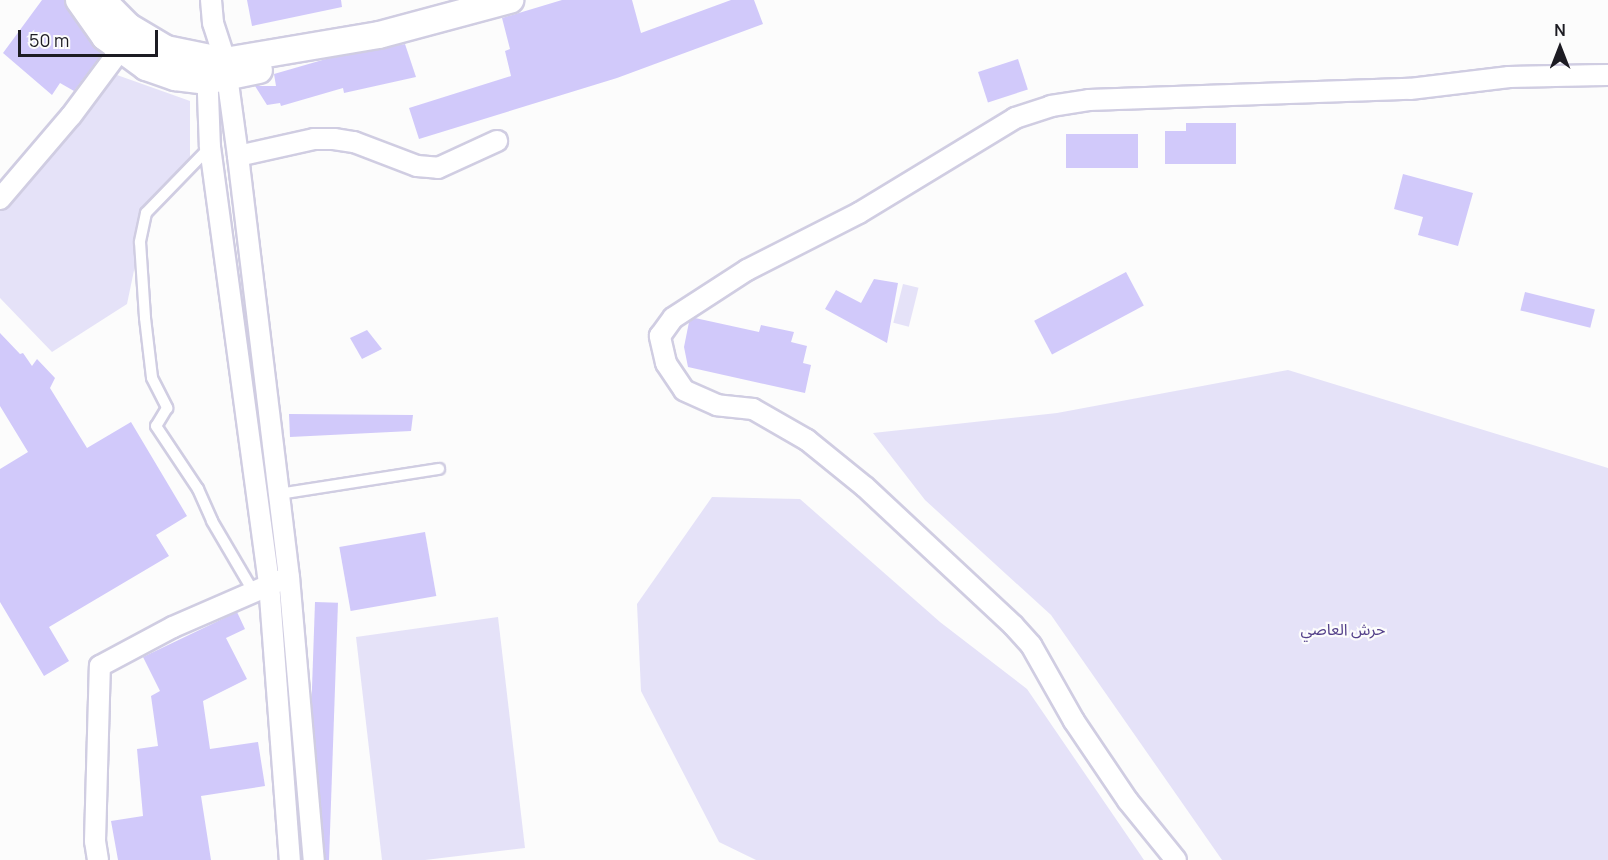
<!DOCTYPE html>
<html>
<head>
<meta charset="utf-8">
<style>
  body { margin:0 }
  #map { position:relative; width:1608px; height:860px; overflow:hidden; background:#fcfcfc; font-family:Manrope,"Noto Sans Arabic",sans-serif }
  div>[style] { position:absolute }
  .green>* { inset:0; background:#e5e2f8; transform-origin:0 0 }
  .building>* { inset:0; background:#d1c9fa; transform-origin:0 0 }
  .roads { filter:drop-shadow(2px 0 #d0cde2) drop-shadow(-2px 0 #d0cde2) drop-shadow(0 2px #d0cde2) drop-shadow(0 -2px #d0cde2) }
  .service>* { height:10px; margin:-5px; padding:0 5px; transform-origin:5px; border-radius:5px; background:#fff }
  .minor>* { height:20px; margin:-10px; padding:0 10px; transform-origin:10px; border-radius:10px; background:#fff }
  .tertiary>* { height:26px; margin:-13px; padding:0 13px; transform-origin:13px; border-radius:13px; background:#fff }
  span { translate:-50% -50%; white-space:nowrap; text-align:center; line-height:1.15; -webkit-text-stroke:4.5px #fcfcfc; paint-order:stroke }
  .park-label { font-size:16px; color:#54418a }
  .north { position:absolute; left:1530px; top:18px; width:60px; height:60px; -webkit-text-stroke:4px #fcfcfc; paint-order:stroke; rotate:0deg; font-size:16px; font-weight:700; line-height:24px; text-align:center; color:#1d1c23 }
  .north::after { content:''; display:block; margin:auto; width:21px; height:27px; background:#1d1c23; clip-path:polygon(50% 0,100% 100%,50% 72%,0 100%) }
  .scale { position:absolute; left:18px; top:30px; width:140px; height:27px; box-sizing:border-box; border:3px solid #1d1c23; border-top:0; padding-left:8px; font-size:18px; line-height:21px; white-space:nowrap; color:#1d1c23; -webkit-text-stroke:4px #fcfcfc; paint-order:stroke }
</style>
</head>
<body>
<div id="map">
  <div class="green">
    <div style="clip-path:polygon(117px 75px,190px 101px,190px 167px,146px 213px,127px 304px,52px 352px,0 298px,0 208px)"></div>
    <div style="left:903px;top:284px;width:16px;height:40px;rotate:14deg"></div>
    <div style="clip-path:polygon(1288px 370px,1608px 468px,1608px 860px,1222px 860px,1051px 615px,925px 500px,873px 433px,1057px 413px)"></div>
    <div style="clip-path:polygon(712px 497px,800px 499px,940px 622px,1027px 689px,1144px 860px,756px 860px,719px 842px,641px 691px,637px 604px)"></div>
    <div style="clip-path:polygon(498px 617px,525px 848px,425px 860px,382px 860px,356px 637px)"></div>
  </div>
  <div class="building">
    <div style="clip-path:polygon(42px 0,64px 0,93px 46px,102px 54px,74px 91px,60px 83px,52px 95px,3px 53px)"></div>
    <div style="clip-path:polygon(247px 0,341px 0,342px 7px,252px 26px)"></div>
    <div style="clip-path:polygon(562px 0,632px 0,641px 33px,731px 0,754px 0,763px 24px,617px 78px,419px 139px,409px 108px,511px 76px,505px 51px,510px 49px,502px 18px)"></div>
    <div style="clip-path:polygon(405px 44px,416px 77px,344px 93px,343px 88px,281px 106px,280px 103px,267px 105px,255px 86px,276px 86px,274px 74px,326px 59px)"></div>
    <div style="left:1018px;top:59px;width:32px;height:42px;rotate:72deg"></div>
    <div style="clip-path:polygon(1186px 123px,1236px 123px,1236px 164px,1165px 164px,1165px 131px,1186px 131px)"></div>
    <div style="left:1138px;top:134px;width:34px;height:72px;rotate:90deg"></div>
    <div style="clip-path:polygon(1403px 174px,1473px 193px,1458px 246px,1418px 235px,1423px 217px,1394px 209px)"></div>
    <div style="left:1126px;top:272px;width:38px;height:104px;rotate:62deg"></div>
    <div style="clip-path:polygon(874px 279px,898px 283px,887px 343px,825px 309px,836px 290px,861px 303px)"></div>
    <div style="left:1525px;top:292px;width:72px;height:19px;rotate:14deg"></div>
    <div style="clip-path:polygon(695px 318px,759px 332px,761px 325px,794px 332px,791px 342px,807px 346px,803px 363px,811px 365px,805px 393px,688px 367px,684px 347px,689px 322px)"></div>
    <div style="clip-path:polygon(367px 330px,382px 349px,362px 359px,350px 338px)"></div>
    <div style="clip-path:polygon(0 333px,20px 354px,23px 353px,32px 366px,37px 359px,55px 378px,50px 388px,87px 448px,131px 422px,187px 516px,156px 535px,169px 556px,49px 627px,69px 661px,44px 676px,0 602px,0 469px,28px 452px,0 406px)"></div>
    <div style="clip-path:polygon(289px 414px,413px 415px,411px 431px,290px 437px)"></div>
    <div style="left:425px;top:532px;width:65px;height:87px;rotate:80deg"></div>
    <div style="left:315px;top:602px;width:23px;height:260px;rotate:2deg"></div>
    <div style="clip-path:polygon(237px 612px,245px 629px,226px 638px,247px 679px,203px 701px,210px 749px,258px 742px,265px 786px,201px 796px,211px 860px,118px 860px,111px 821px,143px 816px,137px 749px,158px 746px,151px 696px,160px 691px,143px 657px)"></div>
  </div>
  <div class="roads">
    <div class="service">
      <div style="left:210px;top:147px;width:92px;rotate:134.1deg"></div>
      <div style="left:146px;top:213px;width:30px;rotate:102deg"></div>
      <div style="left:140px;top:242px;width:76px;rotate:86.2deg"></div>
      <div style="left:145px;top:318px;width:60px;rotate:83.3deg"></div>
      <div style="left:152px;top:378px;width:34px;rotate:63deg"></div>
      <div style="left:167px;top:408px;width:21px;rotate:121deg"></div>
      <div style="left:156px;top:426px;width:76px;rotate:56.3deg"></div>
      <div style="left:198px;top:489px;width:35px;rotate:66deg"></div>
      <div style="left:212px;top:521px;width:81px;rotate:59.6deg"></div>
      <div style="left:279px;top:494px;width:162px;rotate:-8.9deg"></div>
    </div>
    <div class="minor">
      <div style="left:211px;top:0;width:23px;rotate:85deg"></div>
      <div style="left:213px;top:23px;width:40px;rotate:72deg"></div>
      <div style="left:225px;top:61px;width:96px;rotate:82.2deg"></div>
      <div style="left:238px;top:156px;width:424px;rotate:83.1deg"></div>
      <div style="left:289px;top:577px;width:284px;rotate:85deg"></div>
      <div style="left:207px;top:67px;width:80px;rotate:87.9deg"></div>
      <div style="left:210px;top:147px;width:440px;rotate:82.3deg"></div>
      <div style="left:269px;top:583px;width:278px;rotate:85.7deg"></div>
      <div style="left:238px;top:156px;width:78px;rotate:-12.6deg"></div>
      <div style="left:314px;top:139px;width:20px"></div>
      <div style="left:334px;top:139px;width:20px;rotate:9deg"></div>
      <div style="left:354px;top:142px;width:67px;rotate:20.9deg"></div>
      <div style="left:417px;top:166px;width:21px;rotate:5deg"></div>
      <div style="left:438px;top:168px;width:65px;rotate:-24.6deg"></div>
      <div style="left:0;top:199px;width:109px;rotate:-49.5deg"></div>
      <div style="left:71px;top:116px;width:82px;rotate:-53.4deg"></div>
      <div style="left:98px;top:860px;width:19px;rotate:-99deg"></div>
      <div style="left:95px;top:841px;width:175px;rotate:-88.4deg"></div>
      <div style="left:100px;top:666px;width:83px;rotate:-28.1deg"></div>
      <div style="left:173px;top:627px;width:116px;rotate:-23.5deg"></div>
      <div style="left:1176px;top:860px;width:76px;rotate:-129.1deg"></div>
      <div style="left:1128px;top:801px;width:97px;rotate:-124deg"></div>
      <div style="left:1074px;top:721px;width:87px;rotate:-119.5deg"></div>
      <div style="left:1031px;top:645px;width:27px;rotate:-132deg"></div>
      <div style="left:1013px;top:625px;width:202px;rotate:-137deg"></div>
      <div style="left:865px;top:487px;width:75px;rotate:-141deg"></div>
      <div style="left:807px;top:440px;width:62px;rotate:-150.1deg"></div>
      <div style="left:753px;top:409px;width:36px;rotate:-174deg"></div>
      <div style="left:717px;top:405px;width:36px;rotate:-156deg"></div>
      <div style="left:684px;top:390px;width:32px;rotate:-124deg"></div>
      <div style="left:666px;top:363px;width:28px;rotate:-103deg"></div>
      <div style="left:660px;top:336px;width:22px;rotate:-54deg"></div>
      <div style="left:673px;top:318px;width:88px;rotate:-33deg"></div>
      <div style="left:747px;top:270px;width:126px;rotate:-27deg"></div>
      <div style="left:859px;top:213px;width:183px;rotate:-31.3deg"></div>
      <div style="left:1015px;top:118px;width:38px;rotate:-18deg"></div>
      <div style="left:1051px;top:106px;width:38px;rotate:-9deg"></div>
      <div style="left:1089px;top:100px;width:321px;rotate:-2deg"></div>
      <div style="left:1410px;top:89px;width:100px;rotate:-6.9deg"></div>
      <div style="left:1509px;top:77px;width:99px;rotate:-1.2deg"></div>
    </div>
    <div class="tertiary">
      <div style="left:79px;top:0;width:45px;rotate:54.9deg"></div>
      <div style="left:105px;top:37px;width:51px;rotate:36.2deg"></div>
      <div style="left:146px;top:67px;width:31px;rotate:19deg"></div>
      <div style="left:175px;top:77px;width:31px;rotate:7deg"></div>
      <div style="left:206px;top:81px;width:54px;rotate:-11.7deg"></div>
      <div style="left:102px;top:0;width:38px;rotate:45deg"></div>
      <div style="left:129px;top:27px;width:43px;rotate:30.7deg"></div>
      <div style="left:166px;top:49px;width:60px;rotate:11.5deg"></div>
      <div style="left:225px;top:61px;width:156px;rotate:-9.6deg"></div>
      <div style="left:379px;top:35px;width:136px;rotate:-15deg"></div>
    </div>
  </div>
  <div class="park-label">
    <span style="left:1343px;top:629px">حرش العاصي</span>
  </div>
  <div class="north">N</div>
  <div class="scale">50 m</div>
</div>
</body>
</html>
